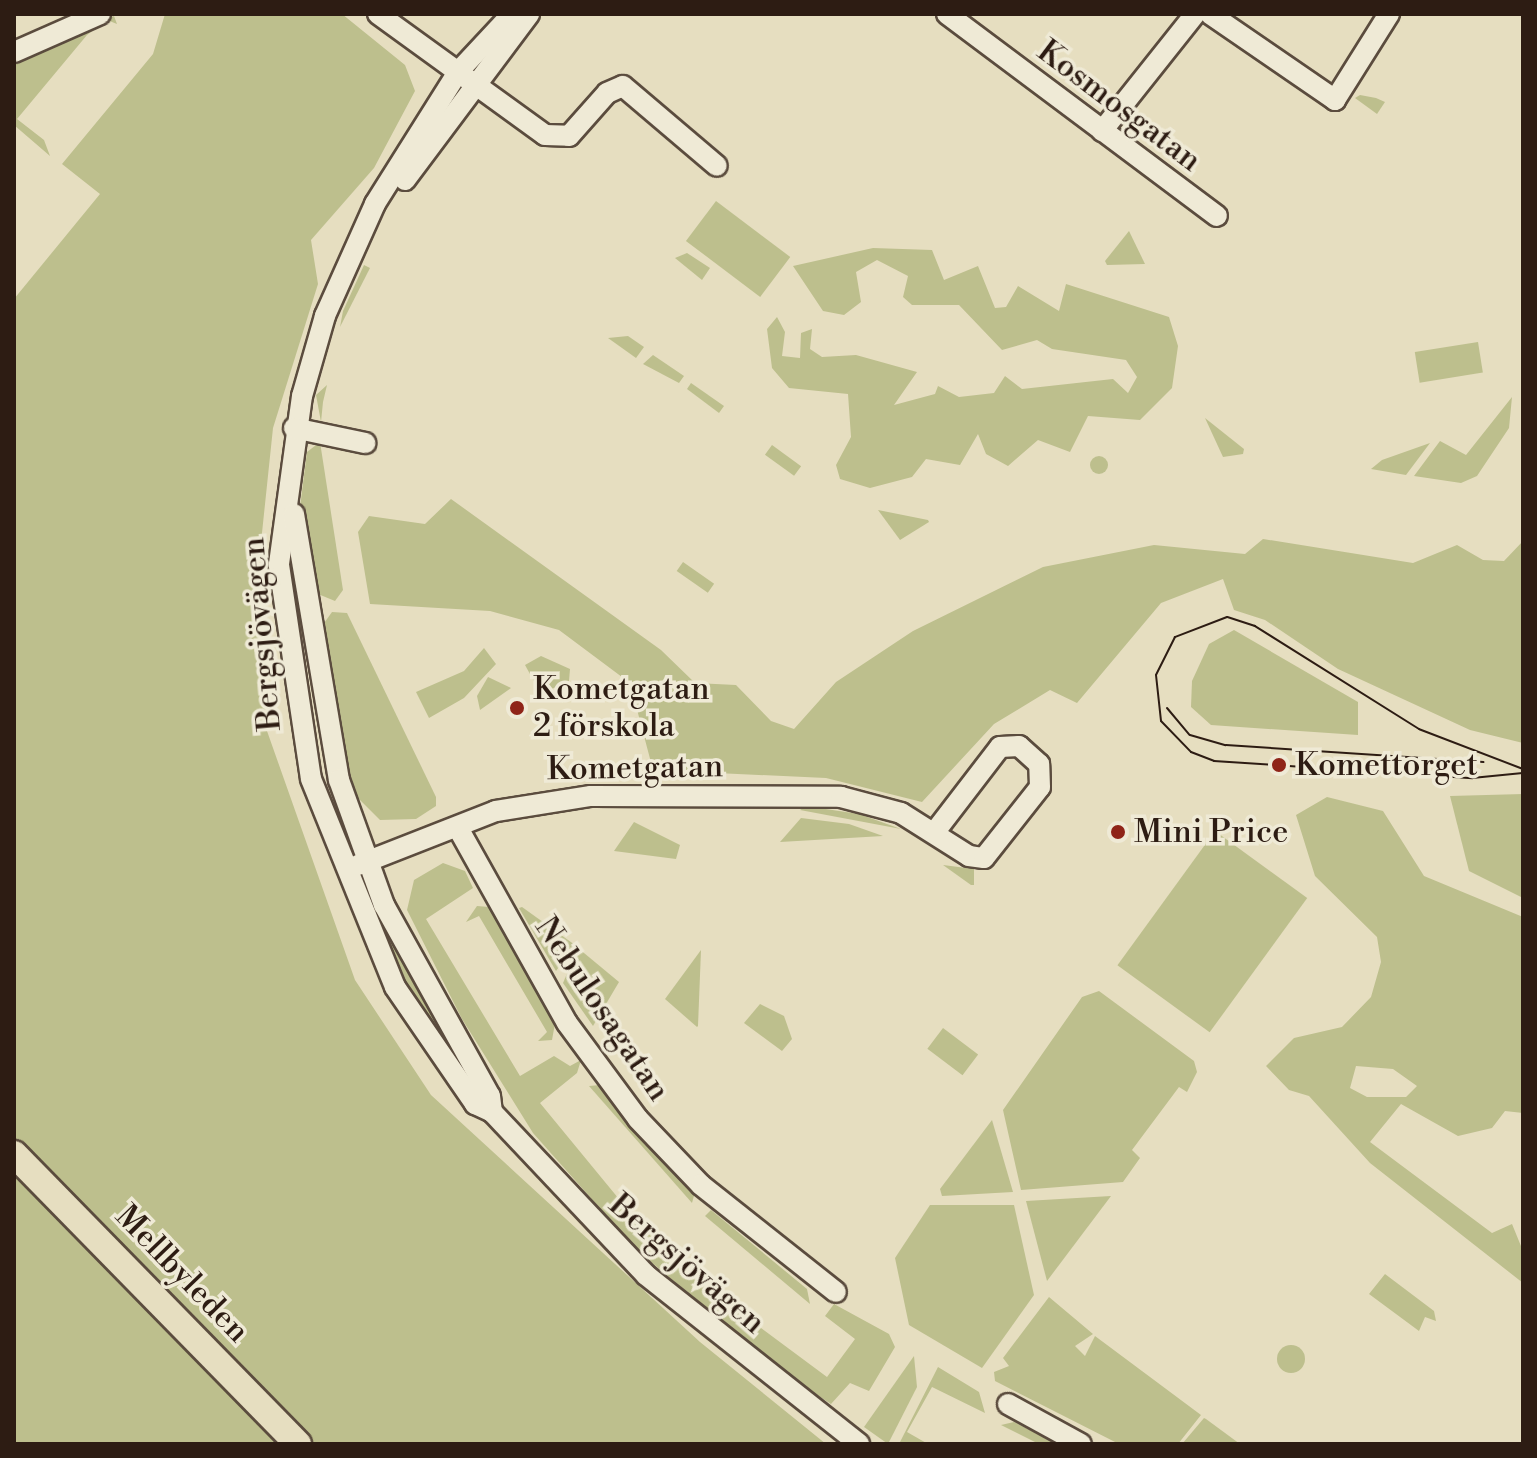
<!DOCTYPE html>
<html>
<head>
<meta charset="utf-8">
<style>
  body { margin:0 }
  #map { position:relative; width:1537px; height:1458px; overflow:hidden; background:#e6dec0; font-family:"Libre Bodoni",serif }
  div>[style] { position:absolute }
  .green>* { inset:0; background:#bdbf8d; transform-origin:0 0 }
  .round { border-radius:50% }
  .roads { filter:drop-shadow(2px 0 #5b4c3e) drop-shadow(-2px 0 #5b4c3e) drop-shadow(0 2px #5b4c3e) drop-shadow(0 -2px #5b4c3e) }
  .minor>* { height:20px; margin:-10px; padding:0 10px; transform-origin:10px; border-radius:10px; background:#efead6 }
  .major>* { height:26px; margin:-13px; padding:0 13px; transform-origin:13px; border-radius:13px; background:#e6dec0 }
  .tram>* { height:2px; margin:-1px; padding:0 1px; transform-origin:1px; border-radius:1px; background:#2d1c13 }
  .dots>* { width:22px; height:22px; translate:-50% -50%; box-sizing:border-box; border:4px solid #efead6; border-radius:50% }
  span { translate:-50% -50%; white-space:nowrap; text-align:center; line-height:1.15; -webkit-text-stroke:7px #efead6; paint-order:stroke }
  .street-label { font-size:32px; color:#2d1c13 }
  .poi-label { font-size:32px; color:#2d1c13 }
  .left { translate:0 -50%; text-align:left }
  .frame { position:absolute; inset:0; border:16px solid #2d1c13; pointer-events:none }
</style>
</head>
<body>
<div id="map">
  <div class="green">
    <div style="clip-path:polygon(165px 14px,342px 14px,405px 65px,415px 91px,374px 168px,311px 240px,318px 284px,273px 428px,258px 571px,267px 731px,355px 980px,431px 1095px,700px 1342px,826px 1444px,14px 1444px,14px 299px,100px 194px,62px 164px,153px 54px)"></div>
    <div style="clip-path:polygon(114px 16px,117px 24px,107px 20px,87px 35px,17px 119px,44px 140px,50px 156px,14px 125px,14px 60px)"></div>
    <div style="clip-path:polygon(1360px 95px,1376px 98px,1385px 102px,1377px 114px,1355px 98px)"></div>
    <div style="left:716px;top:201px;width:93px;height:50px;rotate:37deg"></div>
    <div style="clip-path:polygon(1129px 231px,1145px 264px,1107px 265px,1105px 261px)"></div>
    <div style="clip-path:polygon(873px 248px,932px 250px,944px 280px,978px 266px,995px 308px,1006px 307px,1018px 286px,1059px 311px,1066px 284px,1169px 317px,1178px 346px,1172px 388px,1140px 420px,1088px 416px,1070px 452px,1038px 440px,1008px 466px,986px 454px,978px 434px,960px 465px,926px 459px,912px 477px,870px 488px,840px 479px,836px 465px,851px 437px,848px 394px,789px 388px,772px 368px,767px 329px,777px 317px,785px 332px,782px 356px,800px 358px,801px 333px,812px 329px,810px 349px,822px 357px,856px 355px,917px 372px,894px 405px,935px 394px,938px 386px,959px 397px,994px 393px,1005px 376px,1022px 389px,1113px 379px,1128px 393px,1137px 377px,1126px 360px,1052px 349px,1037px 340px,1002px 350px,959px 305px,912px 305px,903px 297px,908px 276px,877px 260px,856px 272px,861px 302px,844px 315px,823px 311px,793px 266px)"></div>
    <div style="clip-path:polygon(687px 253px,710px 268px,702px 280px,675px 258px)"></div>
    <div style="clip-path:polygon(364px 265px,370px 268px,340px 327px,343px 311px)"></div>
    <div style="clip-path:polygon(628px 336px,644px 347px,636px 358px,608px 338px)"></div>
    <div style="left:1478px;top:342px;width:31px;height:64px;rotate:81deg"></div>
    <div style="clip-path:polygon(653px 355px,684px 376px,679px 383px,643px 364px)"></div>
    <div style="clip-path:polygon(691px 383px,724px 406px,719px 413px,687px 389px)"></div>
    <div style="clip-path:polygon(327px 385px,323px 402px,321px 422px,316px 395px)"></div>
    <div style="clip-path:polygon(1512px 397px,1509px 428px,1477px 476px,1461px 483px,1414px 476px,1440px 441px,1466px 455px)"></div>
    <div style="clip-path:polygon(1205px 418px,1244px 449px,1243px 454px,1223px 457px)"></div>
    <div style="clip-path:polygon(320px 442px,343px 590px,335px 601px,318px 594px,298px 523px,307px 452px)"></div>
    <div style="clip-path:polygon(1430px 443px,1406px 475px,1371px 469px,1382px 460px)"></div>
    <div style="left:772px;top:445px;width:36px;height:12px;rotate:36deg"></div>
    <div class="round" style="left:1090px;top:456px;width:18px;height:18px"></div>
    <div style="clip-path:polygon(451px 499px,661px 650px,695px 683px,736px 685px,771px 721px,794px 729px,836px 682px,913px 631px,1043px 567px,1154px 545px,1245px 554px,1263px 539px,1413px 563px,1457px 545px,1483px 560px,1504px 561px,1523px 541px,1523px 743px,1470px 730px,1338px 669px,1265px 620px,1234px 610px,1223px 579px,1161px 603px,1077px 703px,1050px 690px,994px 724px,922px 802px,826px 778px,653px 770px,630px 683px,559px 630px,490px 611px,370px 604px,358px 532px,369px 516px,425px 524px)"></div>
    <div style="clip-path:polygon(878px 510px,928px 520px,929px 522px,900px 540px)"></div>
    <div style="clip-path:polygon(290px 549px,301px 580px,305px 648px,284px 557px)"></div>
    <div style="left:683px;top:562px;width:38px;height:11px;rotate:35deg"></div>
    <div style="clip-path:polygon(332px 612px,347px 613px,436px 797px,436px 806px,416px 819px,380px 820px,356px 796px,337px 727px,322px 626px)"></div>
    <div style="clip-path:polygon(1234px 630px,1358px 702px,1358px 735px,1211px 725px,1191px 707px,1192px 681px,1209px 644px)"></div>
    <div style="clip-path:polygon(484px 648px,496px 664px,464px 698px,429px 718px,416px 692px,464px 671px)"></div>
    <div style="clip-path:polygon(541px 656px,570px 669px,569px 681px,541px 694px,525px 665px)"></div>
    <div style="clip-path:polygon(488px 677px,511px 688px,480px 710px,477px 696px)"></div>
    <div style="clip-path:polygon(1523px 794px,1523px 898px,1469px 871px,1450px 796px)"></div>
    <div style="clip-path:polygon(evenodd,1327px 797px,1383px 811px,1424px 876px,1523px 917px,1523px 1113px,1505px 1111px,1492px 1128px,1458px 1136px,1401px 1104px,1370px 1142px,1492px 1233px,1512px 1224px,1523px 1251px,1523px 1283px,1370px 1163px,1309px 1096px,1289px 1090px,1266px 1066px,1294px 1038px,1342px 1027px,1371px 997px,1381px 962px,1377px 937px,1315px 876px,1296px 815px,1327px 797px,1356px 1066px,1393px 1069px,1417px 1086px,1406px 1097px,1367px 1097px,1350px 1088px,1356px 1066px)"></div>
    <div style="clip-path:polygon(806px 806px,859px 814px,901px 829px,800px 810px)"></div>
    <div style="clip-path:polygon(801px 818px,849px 824px,883px 836px,780px 842px)"></div>
    <div style="clip-path:polygon(634px 822px,680px 845px,676px 859px,614px 851px)"></div>
    <div style="left:1215px;top:831px;width:114px;height:166px;rotate:36deg"></div>
    <div style="clip-path:polygon(443px 863px,465px 871px,473px 888px,426px 919px,520px 1076px,554px 1056px,570px 1066px,581px 1060px,577px 1073px,540px 1103px,628px 1210px,730px 1305px,827px 1377px,855px 1339px,825px 1316px,834px 1304px,889px 1334px,895px 1347px,869px 1391px,850px 1383px,831px 1404px,782px 1372px,638px 1251px,533px 1133px,462px 1019px,407px 910px,414px 880px)"></div>
    <div style="clip-path:polygon(943px 865px,974px 869px,974px 885px,971px 885px)"></div>
    <div style="clip-path:polygon(366px 885px,418px 990px,483px 1099px,400px 979px)"></div>
    <div style="clip-path:polygon(477px 906px,489px 907px,556px 1018px,552px 1040px,538px 1041px,547px 1032px,479px 916px,466px 922px)"></div>
    <div style="clip-path:polygon(522px 907px,575px 945px,556px 971px,519px 908px)"></div>
    <div style="clip-path:polygon(578px 948px,619px 982px,593px 1026px,563px 983px)"></div>
    <div style="clip-path:polygon(701px 950px,698px 1026px,697px 1027px,665px 999px)"></div>
    <div style="clip-path:polygon(1099px 991px,1194px 1061px,1197px 1072px,1187px 1092px,1179px 1087px,1132px 1150px,1140px 1158px,1123px 1182px,1021px 1190px,1003px 1110px,1082px 997px)"></div>
    <div style="clip-path:polygon(760px 1004px,784px 1016px,792px 1039px,782px 1051px,744px 1023px)"></div>
    <div style="left:943px;top:1028px;width:44px;height:26px;rotate:37deg"></div>
    <div style="clip-path:polygon(600px 1085px,695px 1192px,692px 1203px,589px 1086px)"></div>
    <div style="clip-path:polygon(992px 1120px,1013px 1192px,942px 1196px,940px 1189px)"></div>
    <div style="clip-path:polygon(1111px 1196px,1047px 1281px,1026px 1201px)"></div>
    <div style="clip-path:polygon(930px 1205px,1014px 1205px,1034px 1295px,982px 1368px,909px 1325px,895px 1258px)"></div>
    <div style="clip-path:polygon(711px 1210px,807px 1289px,810px 1304px,705px 1216px)"></div>
    <div style="clip-path:polygon(1385px 1274px,1434px 1311px,1436px 1321px,1425px 1317px,1419px 1331px,1369px 1294px)"></div>
    <div style="clip-path:polygon(1049px 1297px,1093px 1334px,1075px 1346px,1085px 1356px,1095px 1336px,1201px 1415px,1178px 1444px,1119px 1444px,995px 1381px,994px 1372px,1009px 1366px,1003px 1358px)"></div>
    <div class="round" style="left:1277px;top:1345px;width:28px;height:28px"></div>
    <div style="clip-path:polygon(914px 1356px,917px 1387px,888px 1444px,864px 1427px)"></div>
    <div style="clip-path:polygon(938px 1367px,979px 1392px,985px 1413px,932px 1387px,907px 1432px,928px 1444px,899px 1444px)"></div>
    <div style="clip-path:polygon(1204px 1418px,1206px 1419px,1240px 1444px,1182px 1444px)"></div>
    <div style="clip-path:polygon(1014px 1422px,1058px 1444px,1039px 1444px,1001px 1425px)"></div>
  </div>
  <div class="roads">
    <div class="minor">
      <div style="left:378px;top:14px;width:206px;rotate:35.9deg"></div>
      <div style="left:545px;top:135px;width:24px;rotate:2deg"></div>
      <div style="left:569px;top:136px;width:57px;rotate:-48.5deg"></div>
      <div style="left:607px;top:93px;width:17px;rotate:-24deg"></div>
      <div style="left:623px;top:86px;width:123px;rotate:40.4deg"></div>
      <div style="left:512px;top:14px;width:79px;rotate:133deg"></div>
      <div style="left:458px;top:72px;width:156px;rotate:122.2deg"></div>
      <div style="left:375px;top:204px;width:123px;rotate:114.1deg"></div>
      <div style="left:325px;top:316px;width:83px;rotate:106deg"></div>
      <div style="left:302px;top:396px;width:171px;rotate:97.8deg"></div>
      <div style="left:279px;top:565px;width:216px;rotate:81.5deg"></div>
      <div style="left:311px;top:779px;width:224px;rotate:68deg"></div>
      <div style="left:395px;top:987px;width:142px;rotate:55.6deg"></div>
      <div style="left:475px;top:1104px;width:19px;rotate:25deg"></div>
      <div style="left:492px;top:1112px;width:224px;rotate:46.6deg"></div>
      <div style="left:646px;top:1275px;width:272px;rotate:38.4deg"></div>
      <div style="left:947px;top:14px;width:337px;rotate:36.8deg"></div>
      <div style="left:1210px;top:14px;width:152px;rotate:34.5deg"></div>
      <div style="left:1335px;top:100px;width:102px;rotate:-57.9deg"></div>
      <div style="left:14px;top:52px;width:94px;rotate:-23.8deg"></div>
      <div style="left:1102px;top:131px;width:149px;rotate:-51.5deg"></div>
      <div style="left:405px;top:180px;width:207px;rotate:-53.2deg"></div>
      <div style="left:294px;top:428px;width:73px;rotate:11.9deg"></div>
      <div style="left:294px;top:514px;width:270px;rotate:80.4deg"></div>
      <div style="left:339px;top:780px;width:133px;rotate:70.2deg"></div>
      <div style="left:384px;top:905px;width:218px;rotate:61deg"></div>
      <div style="left:490px;top:1096px;width:16px;rotate:83deg"></div>
      <div style="left:458px;top:828px;width:223px;rotate:60.8deg"></div>
      <div style="left:567px;top:1023px;width:119px;rotate:53.5deg"></div>
      <div style="left:638px;top:1119px;width:91px;rotate:46.3deg"></div>
      <div style="left:701px;top:1185px;width:172px;rotate:38.4deg"></div>
      <div style="left:358px;top:865px;width:148px;rotate:-21.4deg"></div>
      <div style="left:496px;top:811px;width:96px;rotate:-9deg"></div>
      <div style="left:591px;top:796px;width:250px;rotate:0.2deg"></div>
      <div style="left:841px;top:797px;width:62px;rotate:14.9deg"></div>
      <div style="left:901px;top:813px;width:80px;rotate:32.3deg"></div>
      <div style="left:969px;top:856px;width:15px;rotate:8deg"></div>
      <div style="left:984px;top:858px;width:90px;rotate:-51.7deg"></div>
      <div style="left:1040px;top:787px;width:23px;rotate:-92deg"></div>
      <div style="left:1039px;top:764px;width:27px;rotate:-138deg"></div>
      <div style="left:1019px;top:746px;width:19px;rotate:177deg"></div>
      <div style="left:1000px;top:747px;width:108px;rotate:127.5deg"></div>
      <div style="left:1008px;top:1404px;width:83px;rotate:28.7deg"></div>
    </div>
    <div class="major">
      <div style="left:14px;top:1154px;width:406px;rotate:45.6deg"></div>
    </div>
  </div>
  <div class="tram">
    <div style="left:1167px;top:708px;width:35px;rotate:50deg"></div>
    <div style="left:1190px;top:735px;width:37px;rotate:16deg"></div>
    <div style="left:1226px;top:745px;width:258px;rotate:3.8deg"></div>
    <div style="left:1523px;top:769px;width:111px;rotate:-159deg"></div>
    <div style="left:1419px;top:729px;width:194px;rotate:-147.9deg"></div>
    <div style="left:1255px;top:626px;width:29px;rotate:-162deg"></div>
    <div style="left:1227px;top:617px;width:56px;rotate:159deg"></div>
    <div style="left:1175px;top:637px;width:42px;rotate:116.6deg"></div>
    <div style="left:1156px;top:675px;width:46px;rotate:83.8deg"></div>
    <div style="left:1161px;top:721px;width:43px;rotate:45.9deg"></div>
    <div style="left:1191px;top:752px;width:25px;rotate:21deg"></div>
    <div style="left:1214px;top:761px;width:259px;rotate:3.8deg"></div>
    <div style="left:1472px;top:778px;width:51px;rotate:-5.6deg"></div>
  </div>
  <div class="dots">
    <div style="left:517px;top:708px;background:#8f2418"></div>
    <div style="left:1279px;top:765px;background:#8f2418"></div>
    <div style="left:1118px;top:832px;background:#8f2418"></div>
  </div>
  <div class="street-label">
    <span style="left:1119px;top:106px;rotate:37deg">Kosmosgatan</span>
    <span style="left:262px;top:634px;rotate:-95deg">Bergsjövägen</span>
    <span style="left:635px;top:768px;rotate:-1deg">Kometgatan</span>
    <span style="left:602px;top:1009px;rotate:56deg">Nebulosagatan</span>
    <span style="left:687px;top:1264px;rotate:41deg">Bergsjövägen</span>
    <span style="left:182px;top:1274px;rotate:46deg">Mellbyleden</span>
  </div>
  <div class="poi-label">
    <span class="left" style="left:533px;top:708px">Kometgatan<br>2 förskola</span>
    <span class="left" style="left:1295px;top:765px">Komettorget</span>
    <span class="left" style="left:1134px;top:832px">Mini Price</span>
  </div>
  <div class="frame"></div>
</div>
</body>
</html>
